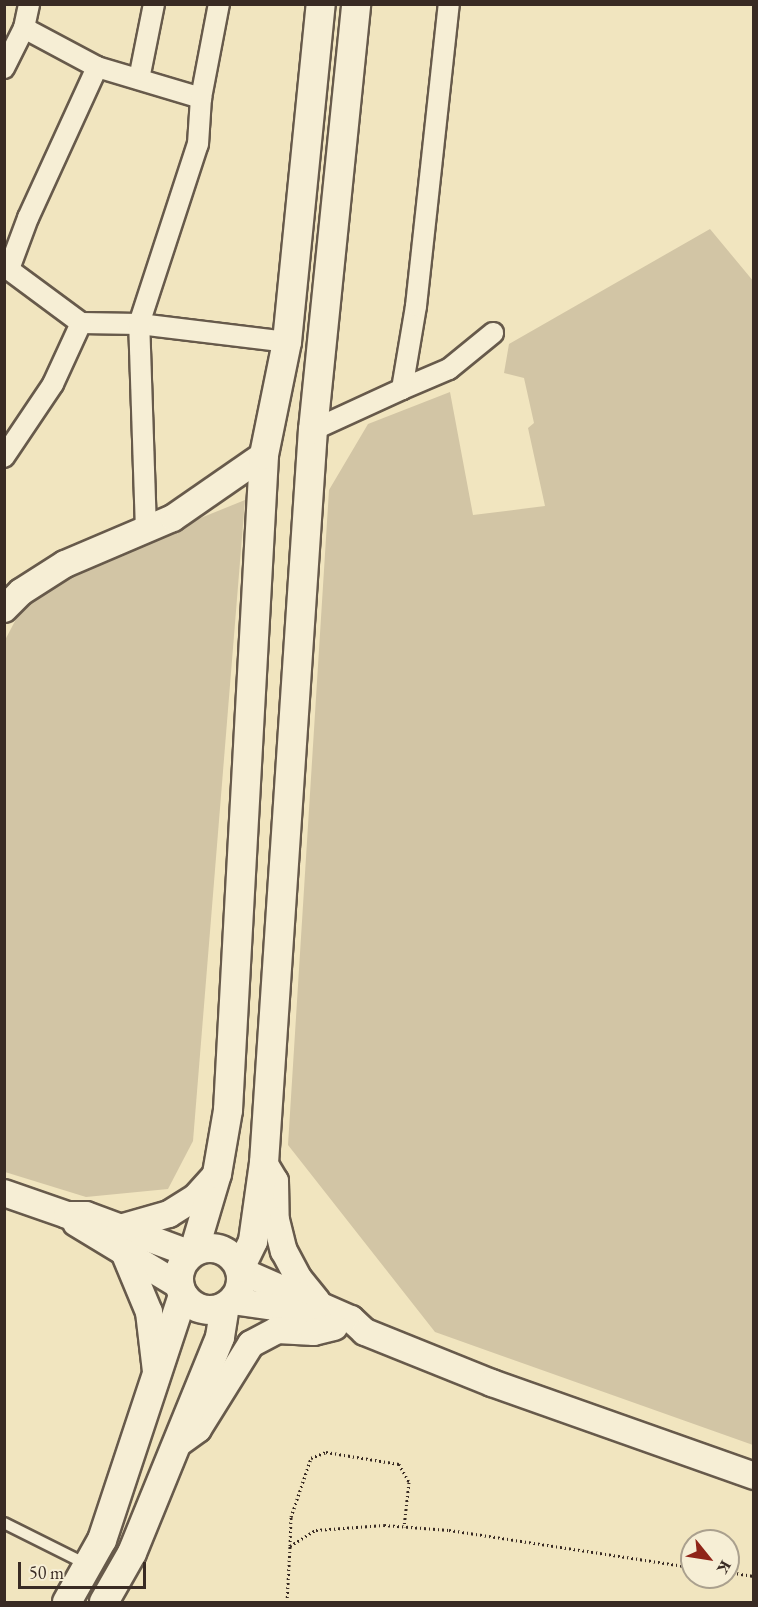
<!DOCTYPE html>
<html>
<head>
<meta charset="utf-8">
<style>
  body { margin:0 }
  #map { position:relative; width:758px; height:1607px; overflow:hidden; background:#f1e5bf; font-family:"EB Garamond",serif }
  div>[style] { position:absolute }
  .green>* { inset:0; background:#d2c5a5 }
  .path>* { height:3px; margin-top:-1.5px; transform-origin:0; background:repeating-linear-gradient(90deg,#392b24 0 1.5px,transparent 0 4.5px) }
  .roads { filter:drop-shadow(2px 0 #675a4b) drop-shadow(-2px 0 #675a4b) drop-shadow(0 2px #675a4b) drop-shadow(0 -2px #675a4b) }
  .service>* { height:10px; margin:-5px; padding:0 5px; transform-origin:5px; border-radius:5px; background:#f6eed5 }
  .minor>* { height:20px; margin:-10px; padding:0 10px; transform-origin:10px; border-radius:10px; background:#f6eed5 }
  .tertiary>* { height:26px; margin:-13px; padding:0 13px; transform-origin:13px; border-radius:13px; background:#f6eed5 }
  .secondary>* { height:28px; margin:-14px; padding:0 14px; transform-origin:14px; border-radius:14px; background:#f6eed5 }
  .secondary>.ring { margin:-14px; padding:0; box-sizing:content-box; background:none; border:28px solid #f6eed5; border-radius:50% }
  span { translate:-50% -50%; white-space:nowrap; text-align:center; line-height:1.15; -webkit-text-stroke:4.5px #f6eed5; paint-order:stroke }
  .frame { position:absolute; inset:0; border:6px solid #392b24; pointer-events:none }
  .north { position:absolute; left:680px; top:1529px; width:60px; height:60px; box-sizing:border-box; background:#f6eed5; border:2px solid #aaa08e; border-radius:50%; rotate:120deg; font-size:16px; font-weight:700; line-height:24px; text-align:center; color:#392b24 }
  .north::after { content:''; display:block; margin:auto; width:21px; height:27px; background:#8f2418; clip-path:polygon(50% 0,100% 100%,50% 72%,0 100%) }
  .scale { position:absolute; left:18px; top:1562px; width:128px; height:27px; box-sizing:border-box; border:3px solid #392b24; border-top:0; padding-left:8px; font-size:18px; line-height:21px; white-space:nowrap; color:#392b24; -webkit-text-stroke:4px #f6eed5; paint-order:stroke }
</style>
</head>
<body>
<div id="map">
  <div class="green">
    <div style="clip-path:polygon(710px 229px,754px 282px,753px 1445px,435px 1332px,288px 1145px,329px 490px,368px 424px,450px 392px,473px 515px,545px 506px,528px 428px,534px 423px,524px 378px,504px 373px,509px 344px)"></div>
    <div style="clip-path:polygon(245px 500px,193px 1141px,168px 1189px,86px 1197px,5px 1172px,4px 642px,25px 602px,119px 551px)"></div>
  </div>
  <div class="path">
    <div style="left:290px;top:1546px;width:29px;rotate:-88deg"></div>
    <div style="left:291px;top:1517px;width:62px;rotate:-71.3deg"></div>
    <div style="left:311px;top:1458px;width:16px;rotate:-22deg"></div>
    <div style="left:326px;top:1452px;width:74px;rotate:9.3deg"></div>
    <div style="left:399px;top:1464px;width:21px;rotate:61deg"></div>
    <div style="left:409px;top:1482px;width:45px;rotate:96.3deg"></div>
    <div style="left:728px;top:1572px;width:26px;rotate:9deg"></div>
    <div style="left:287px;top:1602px;width:56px;rotate:-86.9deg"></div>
    <div style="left:290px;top:1546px;width:31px;rotate:-32deg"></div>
    <div style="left:316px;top:1530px;width:68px;rotate:-4.2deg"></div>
    <div style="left:384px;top:1525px;width:65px;rotate:4.4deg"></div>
    <div style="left:449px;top:1530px;width:246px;rotate:8.7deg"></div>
  </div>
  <div class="roads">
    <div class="service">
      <div style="left:4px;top:1523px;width:94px;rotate:26.6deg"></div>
    </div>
    <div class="minor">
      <div style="left:24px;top:28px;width:83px;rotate:28.1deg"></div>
      <div style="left:97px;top:67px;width:109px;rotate:16.6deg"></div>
      <div style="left:4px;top:68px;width:45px;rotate:-63.4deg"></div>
      <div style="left:24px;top:28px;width:25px;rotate:-78deg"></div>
      <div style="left:139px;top:79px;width:76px;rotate:-78.7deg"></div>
      <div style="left:4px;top:266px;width:96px;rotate:36.5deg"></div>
      <div style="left:81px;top:323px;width:58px;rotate:1deg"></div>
      <div style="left:139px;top:324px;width:149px;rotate:6.9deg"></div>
      <div style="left:9px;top:269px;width:54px;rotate:-69.6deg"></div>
      <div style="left:28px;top:218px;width:166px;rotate:-65.4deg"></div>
      <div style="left:402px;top:389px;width:51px;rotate:-23.1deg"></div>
      <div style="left:449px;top:369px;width:57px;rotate:-39.3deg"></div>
      <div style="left:313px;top:430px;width:98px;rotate:-24.7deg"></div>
      <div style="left:402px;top:389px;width:84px;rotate:-80.4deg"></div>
      <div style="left:416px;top:306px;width:304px;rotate:-83.8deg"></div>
      <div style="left:4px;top:457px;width:88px;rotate:-56.1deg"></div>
      <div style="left:53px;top:384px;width:67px;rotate:-65.3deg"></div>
      <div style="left:146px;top:530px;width:206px;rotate:-91.9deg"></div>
      <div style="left:139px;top:324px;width:189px;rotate:-71.9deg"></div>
      <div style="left:198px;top:144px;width:46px;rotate:-86.3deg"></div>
      <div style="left:201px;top:98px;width:96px;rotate:-79.2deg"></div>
    </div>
    <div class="tertiary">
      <div style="left:4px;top:609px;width:24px;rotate:-45deg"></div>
      <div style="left:21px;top:592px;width:52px;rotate:-32.5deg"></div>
      <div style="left:65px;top:564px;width:117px;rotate:-23.1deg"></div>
      <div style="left:173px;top:518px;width:111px;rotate:-34.7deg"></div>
      <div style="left:264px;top:1163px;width:21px;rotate:59deg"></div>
      <div style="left:275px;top:1181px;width:39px;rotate:89deg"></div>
      <div style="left:276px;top:1220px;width:32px;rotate:76deg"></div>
      <div style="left:284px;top:1251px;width:32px;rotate:62deg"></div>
      <div style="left:299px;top:1279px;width:28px;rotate:51deg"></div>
      <div style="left:4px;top:1193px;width:67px;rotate:19.2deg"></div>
      <div style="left:67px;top:1215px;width:19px"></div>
      <div style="left:86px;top:1215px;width:112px;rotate:20.4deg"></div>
      <div style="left:76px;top:1223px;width:122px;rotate:31.2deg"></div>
      <div style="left:120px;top:1228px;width:51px;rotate:-15.9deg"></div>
      <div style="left:169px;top:1214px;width:32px;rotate:-32deg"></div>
      <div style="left:196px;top:1197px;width:31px;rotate:-48deg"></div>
      <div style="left:124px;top:1252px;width:65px;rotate:67.4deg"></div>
      <div style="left:149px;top:1312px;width:60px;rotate:83.3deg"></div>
      <div style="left:241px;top:1271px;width:120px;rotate:23.6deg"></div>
      <div style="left:351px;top:1319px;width:19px;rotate:43deg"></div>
      <div style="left:365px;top:1332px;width:137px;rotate:21.9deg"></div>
      <div style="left:492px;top:1383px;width:278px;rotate:19.5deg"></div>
      <div style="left:232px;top:1301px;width:42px;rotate:8.1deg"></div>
      <div style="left:274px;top:1307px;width:47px;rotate:17.3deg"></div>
      <div style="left:176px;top:1445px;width:27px;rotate:-36deg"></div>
      <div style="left:198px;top:1429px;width:100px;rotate:-58.1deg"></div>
      <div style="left:251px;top:1344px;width:30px;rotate:-28deg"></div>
      <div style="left:277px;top:1330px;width:37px;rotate:3deg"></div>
      <div style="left:314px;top:1332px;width:21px;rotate:-14deg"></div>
    </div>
    <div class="secondary">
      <div class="ring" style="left:179px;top:1248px;width:34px;height:34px"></div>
      <div style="left:194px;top:1251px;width:80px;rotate:-73.4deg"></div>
      <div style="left:217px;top:1174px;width:65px;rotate:-80.2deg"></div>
      <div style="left:228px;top:1110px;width:656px;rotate:-86.85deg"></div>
      <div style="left:264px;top:455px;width:115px;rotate:-78.5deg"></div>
      <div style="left:287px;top:342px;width:340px;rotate:-84.3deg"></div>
      <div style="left:240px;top:1268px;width:30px;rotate:-64deg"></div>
      <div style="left:253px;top:1241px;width:79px;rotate:-82deg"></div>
      <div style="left:264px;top:1163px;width:735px;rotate:-86.18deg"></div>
      <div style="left:313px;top:430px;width:428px;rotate:-84.2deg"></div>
      <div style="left:67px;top:1602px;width:71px;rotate:-60.6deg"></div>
      <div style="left:102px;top:1540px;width:258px;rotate:-71.7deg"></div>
      <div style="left:104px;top:1602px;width:56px;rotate:-60.3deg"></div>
      <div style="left:132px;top:1553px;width:233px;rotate:-67.8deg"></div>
      <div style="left:220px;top:1337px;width:30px;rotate:-81deg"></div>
    </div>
  </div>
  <div class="frame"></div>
  <div class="north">K</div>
  <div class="scale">50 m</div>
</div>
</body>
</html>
